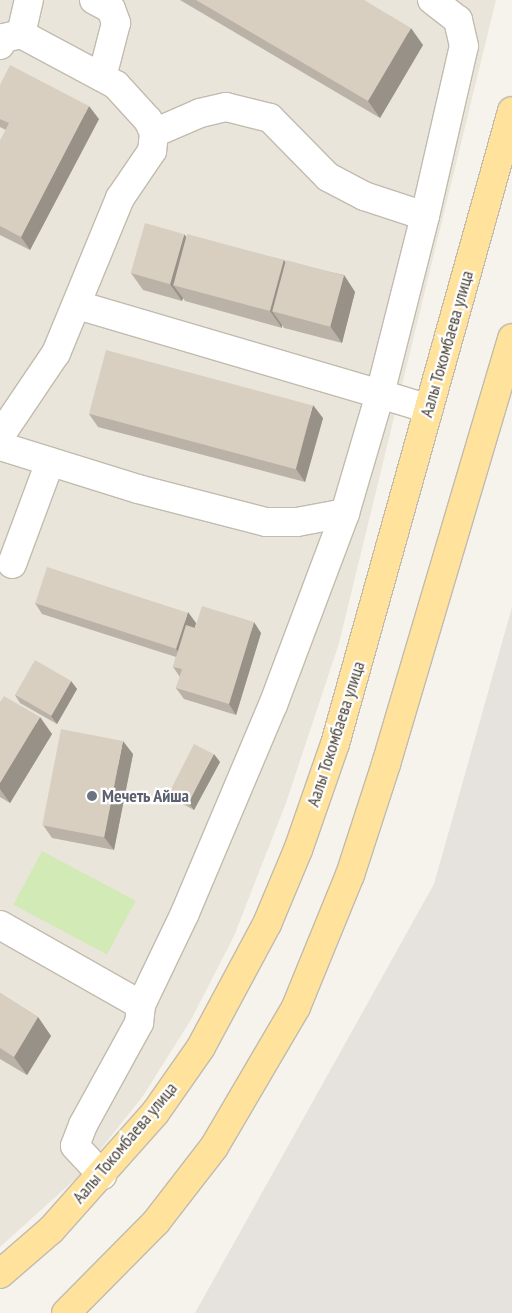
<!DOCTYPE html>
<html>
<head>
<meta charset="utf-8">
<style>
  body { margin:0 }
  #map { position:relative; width:512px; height:1313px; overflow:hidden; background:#f6f3ec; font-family:"PT Sans Narrow",sans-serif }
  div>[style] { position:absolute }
  .residential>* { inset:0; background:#eae5da }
  .industrial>* { inset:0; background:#e6e2dd }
  .green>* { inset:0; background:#d2eab5; transform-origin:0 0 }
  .roads { filter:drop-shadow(1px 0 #c2bbae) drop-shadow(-1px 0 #c2bbae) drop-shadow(0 1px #c2bbae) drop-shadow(0 -1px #c2bbae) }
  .minor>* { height:28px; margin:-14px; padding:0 14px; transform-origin:14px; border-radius:14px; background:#fff }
  .major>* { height:28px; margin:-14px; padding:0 14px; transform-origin:14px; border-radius:14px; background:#ffe39c }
  .wall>* { inset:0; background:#bab2a6 }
  .shaded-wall>* { inset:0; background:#979187 }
  .building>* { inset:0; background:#d8cfc1; transform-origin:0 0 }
  .dots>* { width:14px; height:14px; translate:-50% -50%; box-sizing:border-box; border:2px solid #fff; border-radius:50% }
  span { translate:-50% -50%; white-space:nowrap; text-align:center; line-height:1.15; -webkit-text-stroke:4.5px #fff; paint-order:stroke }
  .street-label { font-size:18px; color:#4b4439 }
  .worship-label { font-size:18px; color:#5b616d; font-weight:700 }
  .left { translate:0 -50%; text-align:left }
</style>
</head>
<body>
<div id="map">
  <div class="residential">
    <div style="clip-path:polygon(0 0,496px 0,339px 643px,286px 803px,234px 936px,192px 1018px,143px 1096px,82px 1173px,0 1247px)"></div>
  </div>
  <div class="industrial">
    <div style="clip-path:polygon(512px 607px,512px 1313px,195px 1313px,434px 884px)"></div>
  </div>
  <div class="green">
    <div style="left:42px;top:851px;width:106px;height:61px;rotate:28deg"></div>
  </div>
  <div class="roads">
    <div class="minor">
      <div style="left:94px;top:0;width:19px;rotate:28deg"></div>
      <div style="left:111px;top:9px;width:15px;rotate:70deg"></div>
      <div style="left:116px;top:23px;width:56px;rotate:104.5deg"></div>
      <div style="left:21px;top:34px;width:35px;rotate:-77deg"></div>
      <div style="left:0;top:45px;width:8px;rotate:-60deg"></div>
      <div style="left:4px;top:38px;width:17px;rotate:-13deg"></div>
      <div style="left:21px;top:34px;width:108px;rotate:28.2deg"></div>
      <div style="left:116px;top:85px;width:47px;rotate:47.6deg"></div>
      <div style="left:148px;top:120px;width:14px;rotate:65deg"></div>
      <div style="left:154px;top:133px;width:18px;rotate:96deg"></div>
      <div style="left:152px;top:151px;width:57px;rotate:124.2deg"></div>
      <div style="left:120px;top:198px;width:168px;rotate:112.4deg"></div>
      <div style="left:56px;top:353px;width:100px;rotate:124deg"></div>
      <div style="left:154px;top:133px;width:50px;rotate:-23.5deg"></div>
      <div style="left:200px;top:113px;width:27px;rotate:-13deg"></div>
      <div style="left:226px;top:107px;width:45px;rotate:14deg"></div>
      <div style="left:270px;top:118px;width:83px;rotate:45.5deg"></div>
      <div style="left:328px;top:177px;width:41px;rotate:27.8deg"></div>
      <div style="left:364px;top:196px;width:64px;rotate:18.2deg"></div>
      <div style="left:425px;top:216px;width:184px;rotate:104.2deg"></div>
      <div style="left:380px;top:394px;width:51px;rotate:17deg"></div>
      <div style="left:425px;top:216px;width:174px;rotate:-77.1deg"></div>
      <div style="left:464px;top:46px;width:27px;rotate:-103deg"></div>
      <div style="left:458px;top:20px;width:33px;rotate:-142deg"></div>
      <div style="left:0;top:446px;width:145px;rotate:17.3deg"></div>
      <div style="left:138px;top:489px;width:132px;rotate:14.5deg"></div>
      <div style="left:266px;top:522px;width:31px"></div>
      <div style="left:297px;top:522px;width:49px;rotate:-10.6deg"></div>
      <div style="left:345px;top:513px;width:124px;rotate:-73.6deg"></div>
      <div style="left:380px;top:394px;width:316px;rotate:-163.6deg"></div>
      <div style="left:12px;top:564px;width:109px;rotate:-69.6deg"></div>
      <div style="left:0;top:925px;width:162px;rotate:29.6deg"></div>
      <div style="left:141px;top:1005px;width:18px;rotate:96deg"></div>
      <div style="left:139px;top:1023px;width:116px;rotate:118.8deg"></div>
      <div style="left:83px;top:1125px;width:22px;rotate:111deg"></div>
      <div style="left:75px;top:1146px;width:40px;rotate:47deg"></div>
      <div style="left:141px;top:1005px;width:102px;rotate:-64.4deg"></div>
      <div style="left:185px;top:913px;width:226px;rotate:-67.1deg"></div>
      <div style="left:273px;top:705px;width:205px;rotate:-69.4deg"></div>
    </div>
    <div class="major">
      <div style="left:0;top:1274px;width:67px;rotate:-40.8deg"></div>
      <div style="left:51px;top:1230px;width:157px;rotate:-48.4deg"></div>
      <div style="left:155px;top:1113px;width:80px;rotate:-55.1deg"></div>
      <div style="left:201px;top:1047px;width:140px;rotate:-61.8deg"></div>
      <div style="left:267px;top:924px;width:80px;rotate:-67.3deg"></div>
      <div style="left:298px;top:850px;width:112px;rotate:-70.8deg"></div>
      <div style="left:335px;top:744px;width:657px;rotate:-74.38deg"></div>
      <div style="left:66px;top:1313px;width:128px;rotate:-45.3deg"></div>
      <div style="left:156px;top:1222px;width:95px;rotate:-52.3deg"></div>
      <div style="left:214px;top:1147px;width:162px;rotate:-59.6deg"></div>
      <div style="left:296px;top:1007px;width:143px;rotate:-67.8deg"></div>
      <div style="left:350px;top:875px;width:117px;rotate:-72deg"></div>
      <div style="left:386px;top:764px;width:444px;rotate:-73.5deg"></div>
    </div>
  </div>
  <div class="wall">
    <div style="clip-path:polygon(180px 0,364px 0,423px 45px,380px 118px)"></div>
    <div style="clip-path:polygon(0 85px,99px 119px,30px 250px,0 235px,0 141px,6px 130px,0 127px)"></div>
    <div style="clip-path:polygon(186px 237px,284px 260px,285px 262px,344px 275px,355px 292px,342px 343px,284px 328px,282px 325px,282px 328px,185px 301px,183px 298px,182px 301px,143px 290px,131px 273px)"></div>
    <div style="clip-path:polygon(89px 414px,323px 418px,305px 482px,98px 427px)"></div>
    <div style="clip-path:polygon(35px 603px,196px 623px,195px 628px,261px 633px,236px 715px,184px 699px,176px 688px,180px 677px,173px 667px,176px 657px,42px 614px)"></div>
    <div style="clip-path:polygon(71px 681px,77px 689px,57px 724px,20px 703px,15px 695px)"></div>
    <div style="clip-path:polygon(0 702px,52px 734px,10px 803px,0 797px)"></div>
    <div style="clip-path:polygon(133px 754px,114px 850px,52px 838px,43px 825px)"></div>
    <div style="clip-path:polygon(220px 762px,194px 810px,174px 799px,168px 791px)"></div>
    <div style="clip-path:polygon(0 993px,38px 1017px,51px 1036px,27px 1075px,0 1059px)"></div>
  </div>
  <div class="shaded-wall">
    <div style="clip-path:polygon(411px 28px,423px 45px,380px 118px,368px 101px)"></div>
    <div style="clip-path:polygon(89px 106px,99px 119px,30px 250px,21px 237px)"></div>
    <div style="clip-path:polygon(184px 234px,196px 250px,173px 285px,183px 298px,182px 301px,170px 284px)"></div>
    <div style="clip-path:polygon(284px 260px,296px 277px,272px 311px,282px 325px,282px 328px,270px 311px)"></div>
    <div style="clip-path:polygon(344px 275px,355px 292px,342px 343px,330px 326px)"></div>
    <div style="clip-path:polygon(313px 405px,323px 418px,305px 482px,296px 469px)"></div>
    <div style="clip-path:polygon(188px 612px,196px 623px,184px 660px,176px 649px)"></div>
    <div style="clip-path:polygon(254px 622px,261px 633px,236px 715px,229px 704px)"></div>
    <div style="clip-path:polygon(71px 681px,77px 689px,57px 724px,51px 716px)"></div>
    <div style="clip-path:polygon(40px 717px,52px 734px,10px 803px,0 789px,0 783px)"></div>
    <div style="clip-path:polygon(123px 741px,133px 754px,114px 850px,104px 837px)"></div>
    <div style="clip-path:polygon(214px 754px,220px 762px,194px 810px,188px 802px)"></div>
    <div style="clip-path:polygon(38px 1017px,51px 1036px,27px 1075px,14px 1057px)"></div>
  </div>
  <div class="building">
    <div style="clip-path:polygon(196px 0,364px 0,411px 28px,368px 101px)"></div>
    <div style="clip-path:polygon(10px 65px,89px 106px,21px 237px,0 226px,0 141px,9px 123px,0 119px,0 85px)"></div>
    <div style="left:145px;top:223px;width:41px;height:52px;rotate:16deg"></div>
    <div style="left:187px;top:234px;width:100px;height:53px;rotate:15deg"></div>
    <div style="left:286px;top:260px;width:60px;height:53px;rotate:15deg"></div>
    <div style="left:106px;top:350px;width:214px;height:66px;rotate:15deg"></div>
    <div style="left:47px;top:567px;width:148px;height:38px;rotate:18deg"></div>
    <div style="clip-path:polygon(202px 606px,254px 622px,229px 704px,176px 688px,182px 669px,173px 667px,186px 625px,195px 628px)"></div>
    <div style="left:35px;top:660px;width:42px;height:40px;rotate:30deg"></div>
    <div style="clip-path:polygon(4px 696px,40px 717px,0 783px,0 702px)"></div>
    <div style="left:61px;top:729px;width:63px;height:98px;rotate:11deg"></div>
    <div style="left:194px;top:744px;width:22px;height:54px;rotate:27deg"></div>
    <div style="clip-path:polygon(0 993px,38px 1017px,14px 1057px,0 1048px)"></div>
  </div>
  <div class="dots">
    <div style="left:92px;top:796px;background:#6b7280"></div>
  </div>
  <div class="street-label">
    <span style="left:447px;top:344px;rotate:-74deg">Аалы Токомбаева улица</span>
    <span style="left:336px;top:734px;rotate:-72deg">Аалы Токомбаева улица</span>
    <span style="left:125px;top:1143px;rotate:-50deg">Аалы Токомбаева улица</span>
  </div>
  <div class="worship-label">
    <span class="left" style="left:102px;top:796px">Мечеть Айша</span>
  </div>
</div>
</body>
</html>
